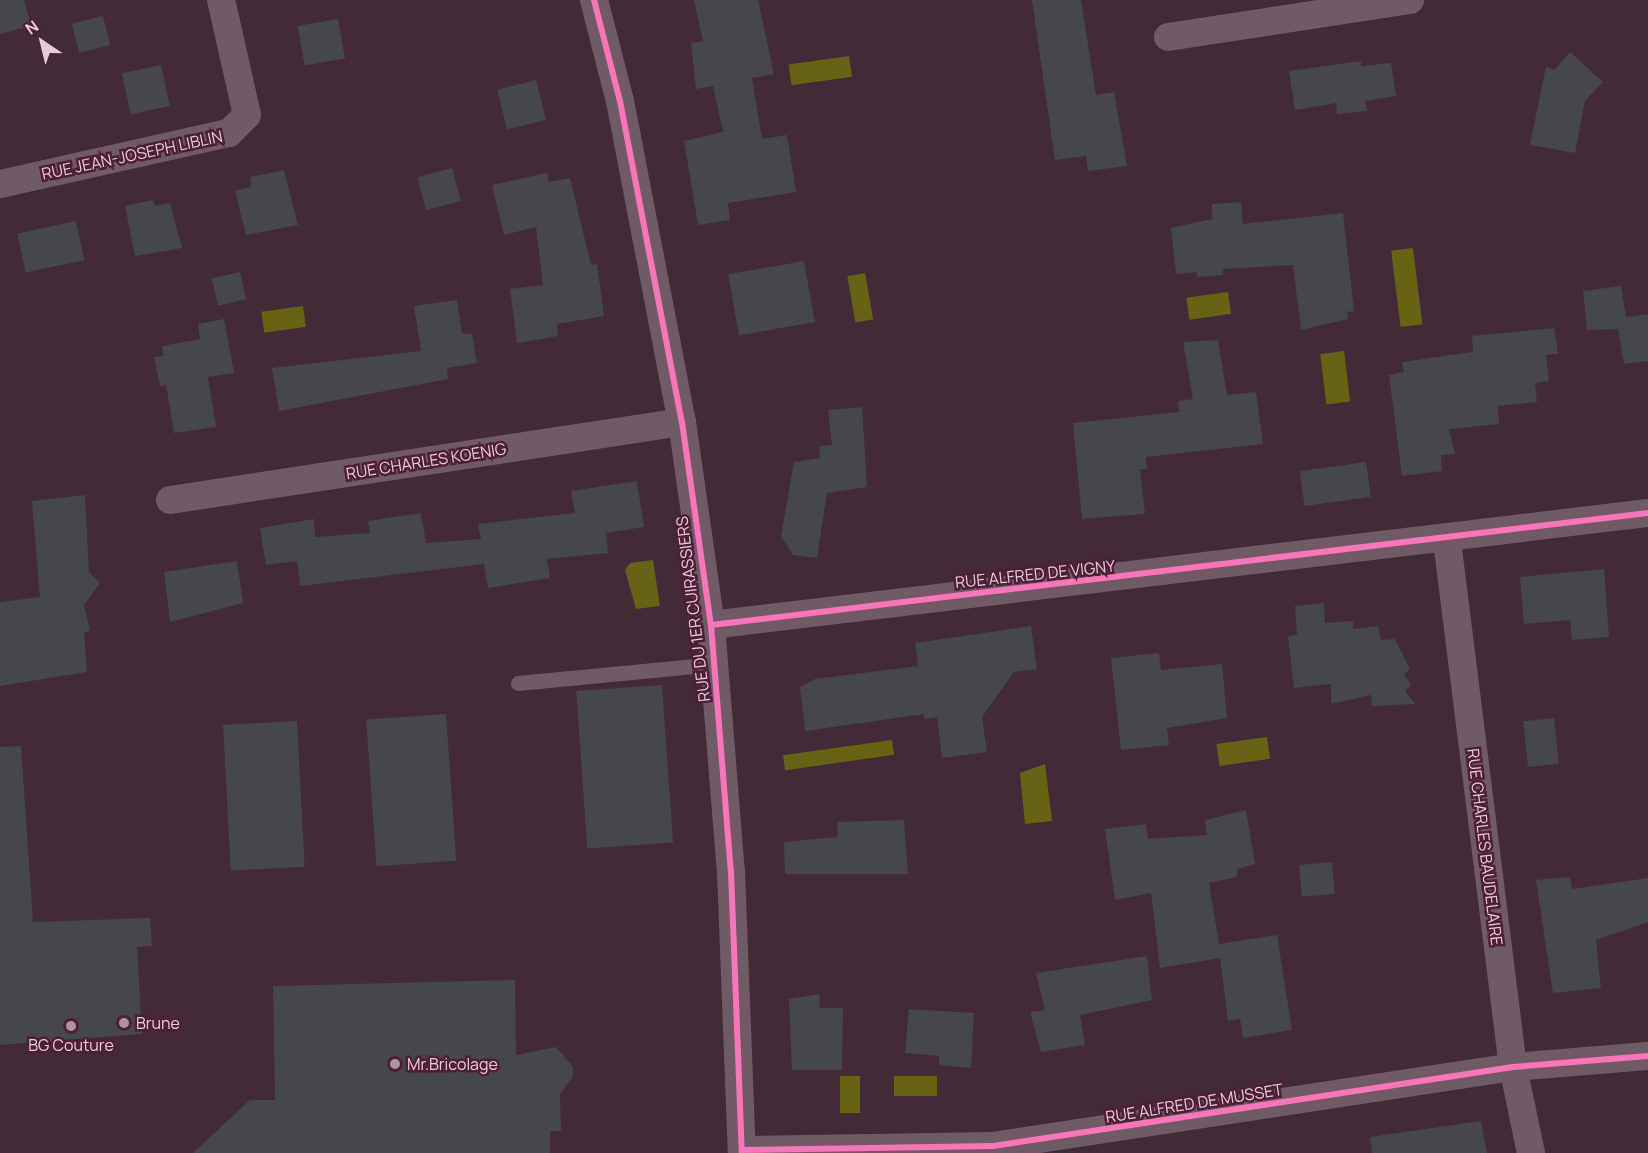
<!DOCTYPE html>
<html>
<head>
<meta charset="utf-8">
<style>
  body { margin:0 }
  #map { position:relative; width:1648px; height:1153px; overflow:hidden; background:#422a37; font-family:Manrope,sans-serif }
  div>[style] { position:absolute }
  .water>* { inset:0; background:#666414; transform-origin:0 0 }
  .building>* { inset:0; background:#46474a; transform-origin:0 0 }
  .lane>* { height:15px; margin:-7.5px; padding:0 7.5px; transform-origin:7.5px; border-radius:7.5px; background:#6f5b65 }
  .street>* { height:28px; margin:-14px; padding:0 14px; transform-origin:14px; border-radius:14px; background:#6f5b65 }
  .cycleway>* { height:6px; margin:-3px; padding:0 3px; transform-origin:3px; border-radius:3px; background:#fb73b8 }
  .dots>* { width:16px; height:16px; translate:-50% -50%; box-sizing:border-box; border:3px solid #4d2038; border-radius:50% }
  span { translate:-50% -50%; white-space:nowrap; text-align:center; line-height:1.15; -webkit-text-stroke:5px #4d2038; paint-order:stroke }
  .street-label { font-size:16px; color:#e8cbd8 }
  .poi-label { font-size:16px; color:#e8cbd8 }
  .left { translate:0 -50%; text-align:left }
  .north { position:absolute; left:12px; top:12px; width:60px; height:60px; -webkit-text-stroke:4px #4d2038; paint-order:stroke; rotate:325deg; font-size:16px; font-weight:700; line-height:24px; text-align:center; color:#e8cbd8 }
  .north::after { content:''; display:block; margin:auto; width:21px; height:27px; background:#e8cbd8; clip-path:polygon(50% 0,100% 100%,50% 72%,0 100%) }
</style>
</head>
<body>
<div id="map">
  <div class="water">
    <div style="left:849px;top:56px;width:21px;height:61px;rotate:82deg"></div>
    <div style="left:1413px;top:248px;width:77px;height:22px;rotate:83deg"></div>
    <div style="left:865px;top:273px;width:47px;height:18px;rotate:80deg"></div>
    <div style="left:1228px;top:292px;width:22px;height:42px;rotate:82deg"></div>
    <div style="left:303px;top:306px;width:21px;height:42px;rotate:82deg"></div>
    <div style="left:1344px;top:351px;width:51px;height:24px;rotate:83deg"></div>
    <div style="clip-path:polygon(653px 560px,660px 606px,636px 609px,625px 570px,630px 563px)"></div>
    <div style="left:1267px;top:737px;width:22px;height:51px;rotate:82deg"></div>
    <div style="left:892px;top:740px;width:15px;height:110px;rotate:82deg"></div>
    <div style="clip-path:polygon(1045px 764px,1052px 821px,1025px 824px,1020px 773px)"></div>
    <div style="left:840px;top:1076px;width:20px;height:37px"></div>
    <div style="left:894px;top:1076px;width:43px;height:20px"></div>
  </div>
  <div class="building">
    <div style="clip-path:polygon(0 0,24px 0,31px 26px,0 34px)"></div>
    <div style="clip-path:polygon(694px 0,758px 0,774px 74px,752px 78px,762px 139px,787px 135px,796px 192px,728px 203px,730px 220px,698px 225px,684px 141px,723px 132px,713px 86px,696px 89px,691px 43px,703px 41px)"></div>
    <div style="clip-path:polygon(1032px 0,1081px 0,1096px 95px,1114px 92px,1127px 166px,1088px 171px,1086px 156px,1055px 160px)"></div>
    <div style="left:103px;top:16px;width:30px;height:32px;rotate:76deg"></div>
    <div style="left:338px;top:19px;width:40px;height:41px;rotate:80deg"></div>
    <div style="clip-path:polygon(1570px 52px,1603px 82px,1585px 101px,1575px 153px,1530px 145px,1546px 66px,1554px 70px)"></div>
    <div style="clip-path:polygon(1361px 61px,1361px 66px,1391px 63px,1396px 96px,1365px 101px,1367px 111px,1337px 114px,1336px 103px,1295px 110px,1289px 71px)"></div>
    <div style="left:161px;top:65px;width:42px;height:40px;rotate:78deg"></div>
    <div style="left:536px;top:80px;width:41px;height:40px;rotate:76deg"></div>
    <div style="left:452px;top:168px;width:34px;height:36px;rotate:75deg"></div>
    <div style="clip-path:polygon(284px 170px,298px 225px,246px 235px,235px 191px,251px 187px,250px 177px)"></div>
    <div style="clip-path:polygon(547px 173px,549px 182px,570px 178px,591px 265px,597px 264px,604px 316px,557px 324px,558px 336px,517px 343px,510px 289px,543px 285px,536px 227px,504px 235px,492px 185px)"></div>
    <div style="clip-path:polygon(153px 200px,155px 206px,170px 203px,182px 248px,135px 256px,125px 206px)"></div>
    <div style="clip-path:polygon(1241px 202px,1243px 224px,1343px 213px,1354px 311px,1347px 312px,1348px 319px,1301px 330px,1293px 265px,1223px 269px,1223px 275px,1197px 277px,1197px 272px,1176px 274px,1171px 228px,1212px 219px,1212px 204px)"></div>
    <div style="left:76px;top:221px;width:40px;height:60px;rotate:78deg"></div>
    <div style="left:804px;top:261px;width:62px;height:77px;rotate:80deg"></div>
    <div style="left:240px;top:272px;width:28px;height:29px;rotate:77deg"></div>
    <div style="clip-path:polygon(1621px 286px,1626px 317px,1648px 314px,1648px 361px,1624px 364px,1618px 329px,1587px 330px,1583px 291px)"></div>
    <div style="clip-path:polygon(457px 300px,462px 333px,472px 334px,477px 363px,447px 368px,448px 379px,279px 411px,272px 368px,421px 351px,414px 306px)"></div>
    <div style="clip-path:polygon(224px 319px,234px 373px,208px 377px,216px 427px,174px 433px,166px 385px,160px 386px,154px 357px,163px 356px,162px 346px,200px 339px,198px 324px)"></div>
    <div style="clip-path:polygon(1554px 328px,1558px 354px,1546px 355px,1549px 381px,1535px 383px,1537px 402px,1498px 406px,1499px 424px,1449px 429px,1455px 454px,1441px 455px,1442px 471px,1402px 476px,1389px 375px,1404px 372px,1402px 362px,1473px 352px,1472px 336px)"></div>
    <div style="clip-path:polygon(1218px 340px,1227px 395px,1256px 392px,1263px 444px,1146px 457px,1147px 469px,1140px 469px,1145px 514px,1082px 519px,1073px 423px,1179px 412px,1178px 401px,1193px 399px,1183px 342px)"></div>
    <div style="clip-path:polygon(862px 407px,867px 487px,827px 493px,817px 558px,793px 555px,781px 536px,794px 462px,820px 458px,819px 446px,832px 445px,828px 410px)"></div>
    <div style="left:1366px;top:462px;width:35px;height:67px;rotate:82deg"></div>
    <div style="clip-path:polygon(637px 481px,644px 527px,606px 533px,608px 553px,547px 559px,550px 578px,488px 588px,484px 564px,300px 586px,297px 561px,266px 565px,260px 528px,314px 519px,315px 537px,370px 533px,368px 521px,421px 513px,426px 543px,481px 539px,478px 524px,575px 513px,571px 491px)"></div>
    <div style="clip-path:polygon(85px 495px,89px 572px,100px 583px,84px 605px,90px 631px,84px 632px,87px 672px,0 686px,0 602px,40px 597px,32px 501px)"></div>
    <div style="clip-path:polygon(237px 561px,243px 603px,170px 622px,164px 572px)"></div>
    <div style="clip-path:polygon(1604px 569px,1609px 637px,1572px 640px,1570px 620px,1524px 624px,1520px 577px)"></div>
    <div style="clip-path:polygon(1324px 603px,1325px 623px,1353px 621px,1353px 629px,1378px 626px,1381px 640px,1395px 639px,1410px 669px,1404px 674px,1411px 685px,1405px 691px,1415px 704px,1372px 706px,1371px 695px,1331px 704px,1331px 684px,1294px 688px,1288px 637px,1297px 634px,1295px 606px)"></div>
    <div style="clip-path:polygon(1031px 626px,1037px 669px,1014px 672px,982px 717px,987px 752px,942px 758px,937px 717px,924px 719px,924px 714px,805px 731px,800px 687px,815px 679px,918px 666px,915px 643px)"></div>
    <div style="clip-path:polygon(1159px 653px,1161px 670px,1222px 664px,1227px 718px,1167px 728px,1169px 745px,1121px 750px,1111px 658px)"></div>
    <div style="left:662px;top:685px;width:158px;height:86px;rotate:86deg"></div>
    <div style="left:446px;top:714px;width:147px;height:80px;rotate:86deg"></div>
    <div style="left:1554px;top:718px;width:46px;height:31px;rotate:84deg"></div>
    <div style="left:297px;top:721px;width:146px;height:74px;rotate:87deg"></div>
    <div style="clip-path:polygon(21px 746px,33px 922px,150px 918px,152px 946px,137px 947px,142px 1034px,0 1045px,0 747px)"></div>
    <div style="clip-path:polygon(1246px 810px,1255px 864px,1237px 869px,1237px 877px,1209px 883px,1219px 944px,1277px 935px,1292px 1030px,1243px 1038px,1240px 1019px,1228px 1021px,1220px 958px,1160px 968px,1151px 893px,1115px 900px,1105px 829px,1146px 824px,1148px 839px,1207px 835px,1205px 820px)"></div>
    <div style="clip-path:polygon(904px 820px,908px 874px,785px 874px,784px 842px,838px 837px,837px 822px)"></div>
    <div style="left:1332px;top:862px;width:32px;height:33px;rotate:85deg"></div>
    <div style="clip-path:polygon(1570px 877px,1572px 889px,1648px 878px,1648px 922px,1596px 940px,1601px 988px,1553px 993px,1536px 880px)"></div>
    <div style="clip-path:polygon(1147px 956px,1152px 1000px,1080px 1015px,1085px 1045px,1041px 1052px,1030px 1012px,1045px 1010px,1036px 973px)"></div>
    <div style="clip-path:polygon(515px 980px,516px 1055px,556px 1047px,573px 1067px,573px 1076px,560px 1094px,561px 1131px,550px 1131px,550px 1153px,193px 1153px,250px 1100px,275px 1100px,273px 986px)"></div>
    <div style="clip-path:polygon(819px 994px,820px 1008px,843px 1008px,842px 1070px,792px 1070px,789px 999px)"></div>
    <div style="clip-path:polygon(909px 1009px,974px 1013px,971px 1068px,939px 1065px,939px 1056px,905px 1053px)"></div>
    <div style="clip-path:polygon(1481px 1121px,1487px 1153px,1372px 1153px,1370px 1137px)"></div>
  </div>
  <div class="lane">
    <div style="left:518px;top:683px;width:197px;rotate:-5.5deg"></div>
  </div>
  <div class="street">
    <div style="left:594px;top:0;width:104px;rotate:75.6deg"></div>
    <div style="left:620px;top:101px;width:327px;rotate:79.1deg"></div>
    <div style="left:682px;top:422px;width:205px;rotate:81.9deg"></div>
    <div style="left:711px;top:625px;width:247px;rotate:85.4deg"></div>
    <div style="left:731px;top:871px;width:282px;rotate:87.8deg"></div>
    <div style="left:1168px;top:37px;width:245px;rotate:-8.7deg"></div>
    <div style="left:0;top:184px;width:235px;rotate:-12.6deg"></div>
    <div style="left:229px;top:133px;width:25px;rotate:-45deg"></div>
    <div style="left:247px;top:115px;width:118px;rotate:-102.7deg"></div>
    <div style="left:170px;top:500px;width:518px;rotate:-8.66deg"></div>
    <div style="left:1447px;top:541px;width:530px;rotate:82.85deg"></div>
    <div style="left:1513px;top:1067px;width:88px;rotate:78.2deg"></div>
    <div style="left:711px;top:625px;width:944px;rotate:-6.82deg"></div>
    <div style="left:742px;top:1150px;width:251px;rotate:-0.9deg"></div>
    <div style="left:993px;top:1146px;width:526px;rotate:-8.64deg"></div>
    <div style="left:1513px;top:1067px;width:135px;rotate:-4.7deg"></div>
  </div>
  <div class="cycleway">
    <div style="left:594px;top:0;width:104px;rotate:75.6deg"></div>
    <div style="left:620px;top:101px;width:327px;rotate:79.1deg"></div>
    <div style="left:682px;top:422px;width:205px;rotate:81.9deg"></div>
    <div style="left:711px;top:625px;width:247px;rotate:85.4deg"></div>
    <div style="left:731px;top:871px;width:282px;rotate:87.8deg"></div>
    <div style="left:711px;top:625px;width:944px;rotate:-6.82deg"></div>
    <div style="left:742px;top:1150px;width:251px;rotate:-0.9deg"></div>
    <div style="left:993px;top:1146px;width:526px;rotate:-8.64deg"></div>
    <div style="left:1513px;top:1067px;width:135px;rotate:-4.7deg"></div>
  </div>
  <div class="dots">
    <div style="left:124px;top:1023px;background:#ae93a0"></div>
    <div style="left:71px;top:1026px;background:#ae93a0"></div>
    <div style="left:395px;top:1064px;background:#ae93a0"></div>
  </div>
  <div class="street-label">
    <span style="left:132px;top:155px;rotate:-12deg">RUE JEAN-JOSEPH LIBLIN</span>
    <span style="left:426px;top:461px;rotate:-9deg">RUE CHARLES KOENIG</span>
    <span style="left:1035px;top:574px;rotate:-6deg">RUE ALFRED DE VIGNY</span>
    <span style="left:693px;top:609px;rotate:-97deg">RUE DU 1ER CUIRASSIERS</span>
    <span style="left:1485px;top:847px;rotate:83deg">RUE CHARLES BAUDELAIRE</span>
    <span style="left:1194px;top:1103px;rotate:-9deg">RUE ALFRED DE MUSSET</span>
  </div>
  <div class="poi-label">
    <span class="left" style="left:136px;top:1023px">Brune</span>
    <span style="left:71px;top:1045px">BG Couture</span>
    <span class="left" style="left:407px;top:1064px">Mr.Bricolage</span>
  </div>
  <div class="north">N</div>
</div>
</body>
</html>
